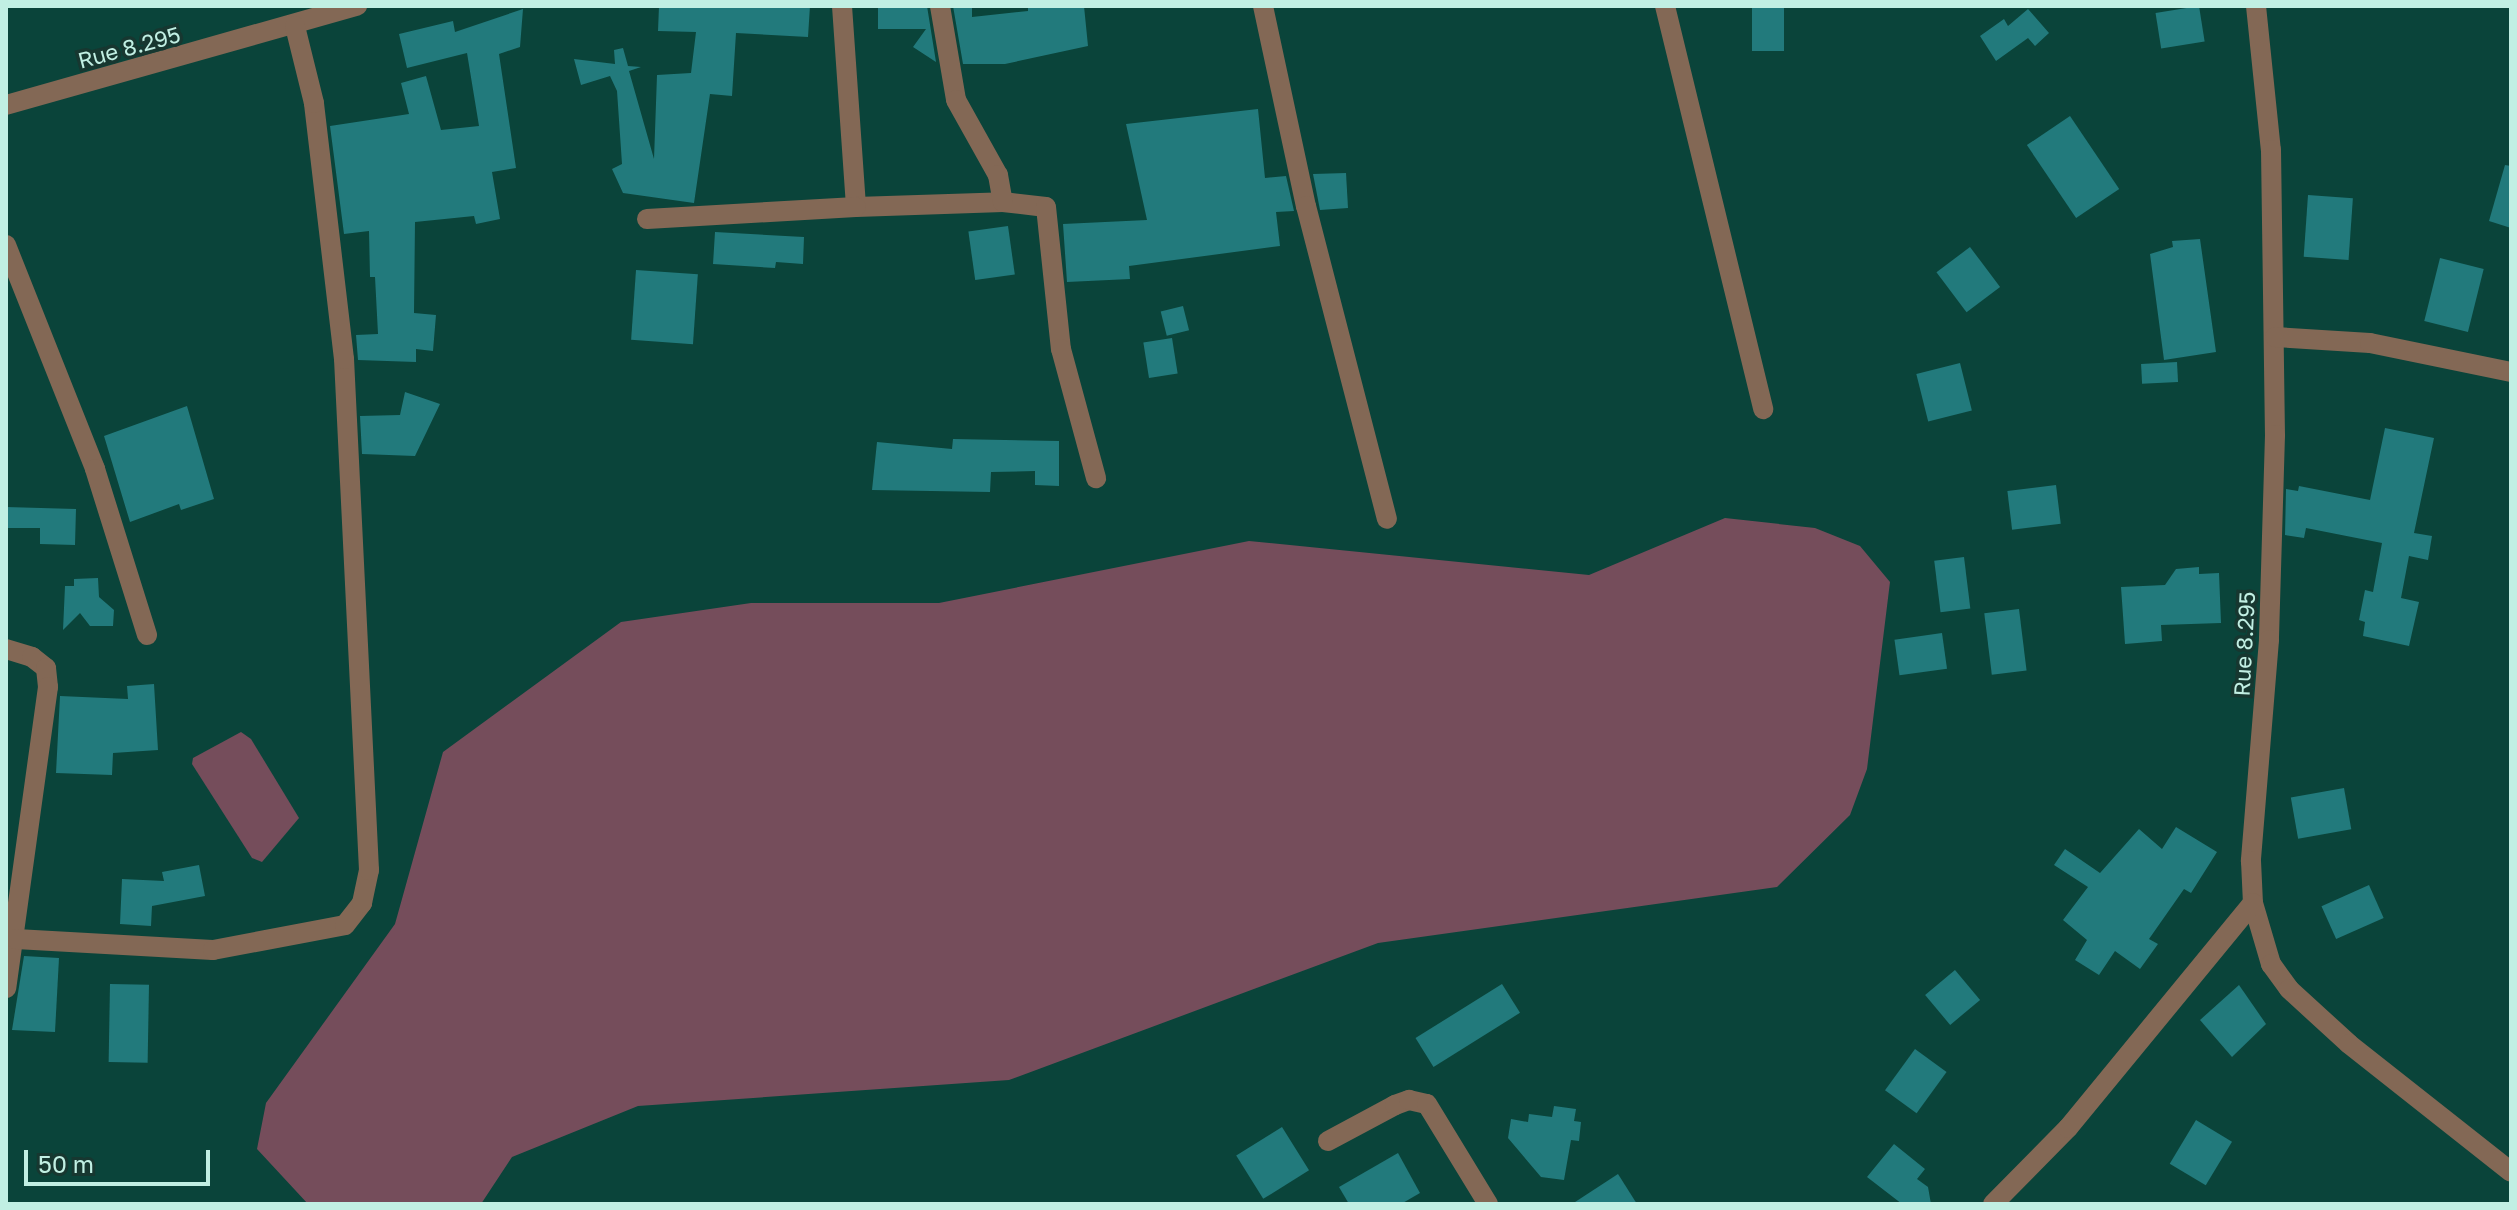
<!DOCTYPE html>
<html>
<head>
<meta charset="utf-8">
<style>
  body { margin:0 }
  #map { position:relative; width:2517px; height:1210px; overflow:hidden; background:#0a443a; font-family:"Golos Text",sans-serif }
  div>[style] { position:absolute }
  .green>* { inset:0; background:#754d5b }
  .building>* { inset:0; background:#227a7c; transform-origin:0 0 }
  .minor>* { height:20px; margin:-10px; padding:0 10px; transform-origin:10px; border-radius:10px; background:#836855 }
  span { translate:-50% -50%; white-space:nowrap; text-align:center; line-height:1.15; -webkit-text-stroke:7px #173730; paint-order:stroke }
  .street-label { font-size:22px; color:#c1efe3 }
  .frame { position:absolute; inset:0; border:8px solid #c1efe3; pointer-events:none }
  .scale { position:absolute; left:24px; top:1150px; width:186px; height:36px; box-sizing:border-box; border:4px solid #c1efe3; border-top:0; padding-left:10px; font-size:24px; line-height:28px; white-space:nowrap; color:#c1efe3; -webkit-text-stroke:6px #173730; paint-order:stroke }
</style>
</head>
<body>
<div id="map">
  <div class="green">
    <div style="clip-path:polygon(1725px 518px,1815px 528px,1860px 546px,1890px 582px,1867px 769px,1850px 815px,1777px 887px,1378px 943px,1009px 1080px,638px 1106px,512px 1157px,481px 1204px,308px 1204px,257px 1149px,266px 1103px,395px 924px,443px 752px,621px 622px,751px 603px,939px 603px,1249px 541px,1589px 575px)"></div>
    <div style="clip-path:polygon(241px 732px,251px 739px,299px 818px,262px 862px,252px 858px,192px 764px,193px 758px)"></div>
  </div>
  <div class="building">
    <div style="clip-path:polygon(659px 6px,810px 6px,808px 37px,736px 33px,732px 96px,710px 94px,694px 203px,623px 193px,612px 169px,622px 164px,617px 91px,610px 76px,581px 85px,574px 59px,615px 64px,614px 50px,623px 48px,628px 66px,641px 67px,629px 71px,654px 159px,657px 75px,691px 73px,696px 32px,658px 31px)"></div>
    <div style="clip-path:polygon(878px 6px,927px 6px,936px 62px,913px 47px,926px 29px,878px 29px)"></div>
    <div style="clip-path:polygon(953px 6px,972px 6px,972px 17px,1028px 11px,1028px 6px,1084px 6px,1088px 46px,1005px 64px,963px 64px)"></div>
    <div style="left:1752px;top:6px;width:32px;height:45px"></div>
    <div style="left:2199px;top:6px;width:36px;height:44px;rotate:81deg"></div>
    <div style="clip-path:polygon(523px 9px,520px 47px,499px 54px,516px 168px,492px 172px,500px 219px,476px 224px,474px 216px,415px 222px,414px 313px,436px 315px,433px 351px,416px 349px,416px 362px,358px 360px,356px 335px,378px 334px,375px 277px,370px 277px,369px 231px,344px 234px,330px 126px,409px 114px,401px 83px,426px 76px,441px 130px,479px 126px,467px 53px,407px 68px,399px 34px,453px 21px,455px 32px)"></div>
    <div style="clip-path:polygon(2028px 9px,2049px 33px,2035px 46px,2028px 38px,1996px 61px,1980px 36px,2004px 19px,2008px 26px)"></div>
    <div style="clip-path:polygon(1258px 109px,1265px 178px,1286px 176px,1294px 211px,1276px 212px,1280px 246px,1129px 266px,1130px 279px,1067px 282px,1063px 224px,1147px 220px,1126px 124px)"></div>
    <div style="left:2070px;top:116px;width:88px;height:52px;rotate:56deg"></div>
    <div style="clip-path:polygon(2505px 165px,2511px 166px,2511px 228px,2489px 221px)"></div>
    <div style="clip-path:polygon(1346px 173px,1348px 208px,1320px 210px,1313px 174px)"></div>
    <div style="left:2308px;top:195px;width:45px;height:62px;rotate:4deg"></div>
    <div style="left:1008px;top:226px;width:49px;height:40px;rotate:82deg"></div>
    <div style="clip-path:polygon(715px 232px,804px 237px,803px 264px,776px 262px,775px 268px,713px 264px)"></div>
    <div style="clip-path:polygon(2200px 239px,2216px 352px,2164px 360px,2150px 254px,2173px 247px,2172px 241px)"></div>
    <div style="left:1970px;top:247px;width:50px;height:42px;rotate:53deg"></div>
    <div style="left:2440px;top:258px;width:45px;height:65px;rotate:14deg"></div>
    <div style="left:636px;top:270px;width:62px;height:70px;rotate:4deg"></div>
    <div style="left:1183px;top:306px;width:25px;height:23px;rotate:76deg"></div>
    <div style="left:1172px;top:338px;width:36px;height:29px;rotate:81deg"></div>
    <div style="left:2177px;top:362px;width:20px;height:36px;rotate:87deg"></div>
    <div style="left:1960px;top:363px;width:49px;height:45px;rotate:76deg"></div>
    <div style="clip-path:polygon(405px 392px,440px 404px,415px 456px,362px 454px,360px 416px,400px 415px)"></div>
    <div style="clip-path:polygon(187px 406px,214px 499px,181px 510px,179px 504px,130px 522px,104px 436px)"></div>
    <div style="clip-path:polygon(2385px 428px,2434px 438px,2414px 533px,2432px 536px,2428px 560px,2409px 556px,2401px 598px,2419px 602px,2409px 646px,2363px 636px,2365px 622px,2359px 620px,2365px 590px,2373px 592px,2382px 543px,2306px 528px,2304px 538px,2285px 535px,2286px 489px,2298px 491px,2299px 486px,2370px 500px)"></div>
    <div style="clip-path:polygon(953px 439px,1059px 441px,1059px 486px,1035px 485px,1035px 471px,991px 472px,990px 492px,872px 490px,877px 442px,952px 449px)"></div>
    <div style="left:2056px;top:485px;width:39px;height:49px;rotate:83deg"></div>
    <div style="clip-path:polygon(6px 507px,76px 509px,75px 545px,40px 544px,40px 528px,6px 528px)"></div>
    <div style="left:1964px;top:557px;width:52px;height:30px;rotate:83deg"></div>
    <div style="clip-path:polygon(2199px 567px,2199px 574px,2219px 573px,2221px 623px,2161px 625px,2162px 641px,2125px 644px,2121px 587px,2165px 585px,2176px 569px)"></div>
    <div style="clip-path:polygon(98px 578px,99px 597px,114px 610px,113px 626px,90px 626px,80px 613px,63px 630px,65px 586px,74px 586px,74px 579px)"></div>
    <div style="left:2019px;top:609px;width:62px;height:35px;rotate:83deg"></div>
    <div style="left:1942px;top:633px;width:36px;height:48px;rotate:82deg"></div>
    <div style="clip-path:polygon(154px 684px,158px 750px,113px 753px,112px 775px,56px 773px,60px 696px,128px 699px,127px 686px)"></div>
    <div style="left:2344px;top:788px;width:42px;height:54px;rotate:80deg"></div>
    <div style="clip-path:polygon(2176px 827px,2217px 852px,2191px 893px,2184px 889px,2149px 939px,2158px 944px,2140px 969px,2115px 951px,2099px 975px,2075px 960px,2087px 940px,2063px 920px,2088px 887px,2054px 865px,2065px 849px,2100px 873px,2139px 829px,2162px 849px)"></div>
    <div style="clip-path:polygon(199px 865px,205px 896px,152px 906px,151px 926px,120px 924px,122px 879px,164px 881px,162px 872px)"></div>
    <div style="left:2369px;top:885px;width:36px;height:52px;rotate:66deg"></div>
    <div style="clip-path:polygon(24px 956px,59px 958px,55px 1032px,12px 1030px)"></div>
    <div style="left:1955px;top:970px;width:39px;height:39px;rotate:50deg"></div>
    <div style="left:110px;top:984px;width:39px;height:78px;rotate:1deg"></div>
    <div style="left:1502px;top:984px;width:34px;height:102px;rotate:58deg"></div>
    <div style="clip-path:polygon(2239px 985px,2266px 1024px,2232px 1057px,2200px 1020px)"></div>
    <div style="left:1915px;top:1049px;width:39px;height:51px;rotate:36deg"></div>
    <div style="clip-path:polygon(1554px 1106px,1576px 1109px,1574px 1121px,1581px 1122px,1579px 1141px,1571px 1140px,1564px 1180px,1541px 1177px,1508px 1138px,1511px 1119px,1528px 1122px,1529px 1114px,1552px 1117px)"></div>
    <div style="left:2196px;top:1120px;width:42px;height:51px;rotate:31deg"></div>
    <div style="left:1282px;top:1127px;width:51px;height:54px;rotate:58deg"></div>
    <div style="clip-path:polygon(1894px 1144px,1925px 1169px,1917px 1179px,1928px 1187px,1931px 1204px,1902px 1204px,1867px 1177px)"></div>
    <div style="clip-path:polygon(1398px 1153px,1420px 1193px,1401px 1204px,1349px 1204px,1339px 1187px)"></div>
    <div style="clip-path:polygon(1618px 1174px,1637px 1204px,1572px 1204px)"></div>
  </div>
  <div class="minor">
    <div style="left:842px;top:6px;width:201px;rotate:86deg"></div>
    <div style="left:856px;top:207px;width:147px;rotate:-1.9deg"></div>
    <div style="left:1003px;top:202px;width:43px;rotate:6.6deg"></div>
    <div style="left:1046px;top:207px;width:143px;rotate:84deg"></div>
    <div style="left:1061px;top:349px;width:134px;rotate:74.8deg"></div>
    <div style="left:940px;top:6px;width:95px;rotate:80.3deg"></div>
    <div style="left:956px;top:100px;width:86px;rotate:60.8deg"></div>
    <div style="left:998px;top:175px;width:27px;rotate:80deg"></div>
    <div style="left:1263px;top:6px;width:205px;rotate:77.9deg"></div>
    <div style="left:1306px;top:206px;width:323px;rotate:75.5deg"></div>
    <div style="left:1665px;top:6px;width:415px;rotate:76.3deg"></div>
    <div style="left:2256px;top:6px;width:145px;rotate:84.1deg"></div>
    <div style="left:2271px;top:150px;width:285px;rotate:89.2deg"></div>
    <div style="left:2275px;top:435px;width:205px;rotate:91.7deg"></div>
    <div style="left:2269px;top:640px;width:222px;rotate:94.7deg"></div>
    <div style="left:2251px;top:861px;width:42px;rotate:87.3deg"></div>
    <div style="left:2253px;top:903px;width:64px;rotate:73.6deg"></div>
    <div style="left:2271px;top:964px;width:31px;rotate:54deg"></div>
    <div style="left:2289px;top:989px;width:81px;rotate:42.5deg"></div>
    <div style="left:2349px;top:1044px;width:206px;rotate:38.3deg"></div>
    <div style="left:6px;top:105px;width:365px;rotate:-15.8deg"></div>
    <div style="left:647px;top:219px;width:209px;rotate:-3.3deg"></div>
    <div style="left:6px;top:245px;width:241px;rotate:68.3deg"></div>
    <div style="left:95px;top:469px;width:174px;rotate:72.6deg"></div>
    <div style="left:2275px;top:337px;width:95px;rotate:3.6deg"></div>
    <div style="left:2370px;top:343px;width:144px;rotate:11.6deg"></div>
    <div style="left:6px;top:649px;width:27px;rotate:17deg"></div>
    <div style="left:32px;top:657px;width:18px;rotate:38deg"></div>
    <div style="left:46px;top:668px;width:19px;rotate:84deg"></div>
    <div style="left:48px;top:687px;width:304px;rotate:97.9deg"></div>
    <div style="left:16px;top:939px;width:197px;rotate:3.2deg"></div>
    <div style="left:213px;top:950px;width:134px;rotate:-10.7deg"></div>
    <div style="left:345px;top:925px;width:28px;rotate:-52deg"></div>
    <div style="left:362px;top:903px;width:34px;rotate:-78deg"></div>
    <div style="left:369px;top:870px;width:512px;rotate:-92.8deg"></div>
    <div style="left:344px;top:359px;width:258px;rotate:-96.7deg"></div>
    <div style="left:314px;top:103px;width:79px;rotate:-103.9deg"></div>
    <div style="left:1328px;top:1141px;width:76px;rotate:-28.2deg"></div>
    <div style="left:1395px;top:1105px;width:15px;rotate:-20deg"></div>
    <div style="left:1409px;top:1100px;width:18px;rotate:13deg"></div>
    <div style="left:1427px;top:1104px;width:117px;rotate:58.6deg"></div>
    <div style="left:1993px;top:1204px;width:107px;rotate:-45.4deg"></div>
    <div style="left:2068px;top:1128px;width:291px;rotate:-50.6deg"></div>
  </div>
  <div class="street-label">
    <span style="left:129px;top:47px;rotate:-15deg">Rue 8.295</span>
    <span style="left:2244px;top:644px;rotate:-87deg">Rue 8.295</span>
  </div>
  <div class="frame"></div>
  <div class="scale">50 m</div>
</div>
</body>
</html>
